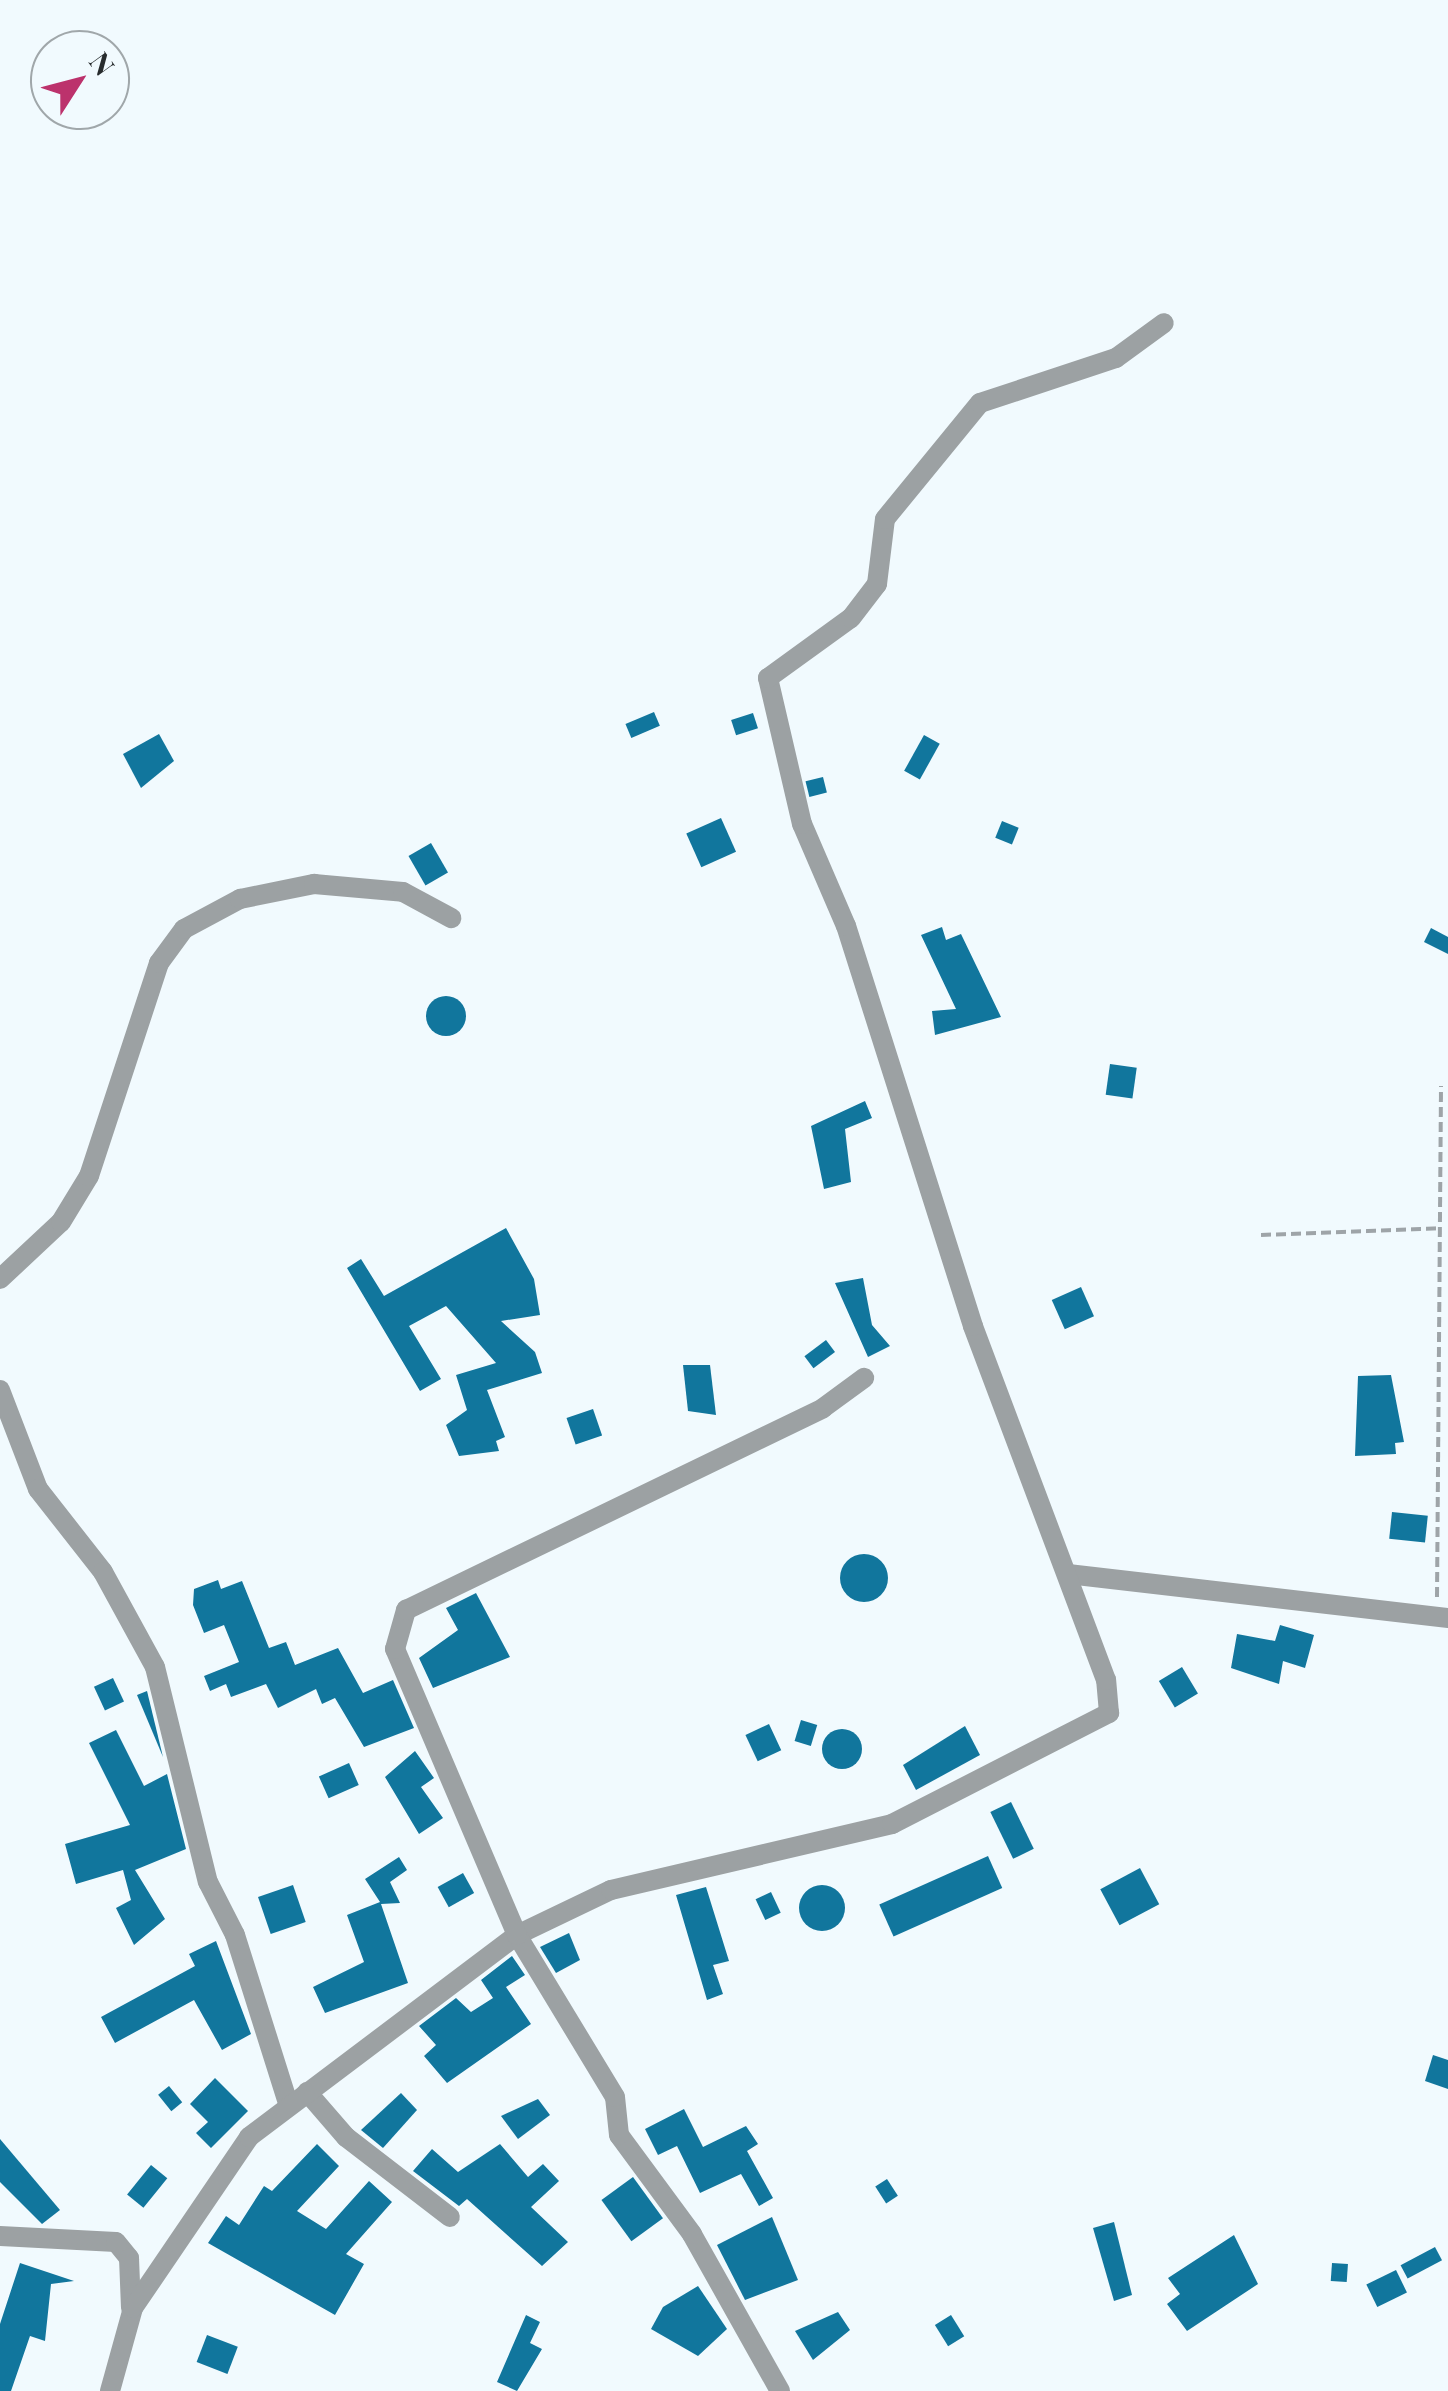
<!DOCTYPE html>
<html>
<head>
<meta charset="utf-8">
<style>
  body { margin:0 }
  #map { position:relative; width:1448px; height:2391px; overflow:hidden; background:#f1fafe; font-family:"Playfair Display",serif }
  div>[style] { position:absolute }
  .building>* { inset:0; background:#11769d; transform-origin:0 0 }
  .round { border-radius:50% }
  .path>* { height:4px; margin-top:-2px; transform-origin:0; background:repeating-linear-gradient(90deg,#9ea4a8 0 10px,transparent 0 15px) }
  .street>* { height:20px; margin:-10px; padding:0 10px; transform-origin:10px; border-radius:10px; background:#9ca1a3 }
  span { translate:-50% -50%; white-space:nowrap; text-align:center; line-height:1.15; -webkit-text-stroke:10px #f1fafe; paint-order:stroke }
  .north { position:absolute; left:30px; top:30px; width:100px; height:100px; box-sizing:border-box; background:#f1fafe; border:2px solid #a0a7aa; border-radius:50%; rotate:54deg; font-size:28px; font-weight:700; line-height:40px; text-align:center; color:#272b2d }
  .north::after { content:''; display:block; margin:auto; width:35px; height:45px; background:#bc326c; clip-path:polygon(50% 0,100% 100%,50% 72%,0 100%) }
</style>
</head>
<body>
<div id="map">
  <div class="building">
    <div style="left:654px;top:712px;width:15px;height:31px;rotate:67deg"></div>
    <div style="left:753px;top:713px;width:16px;height:23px;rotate:72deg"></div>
    <div style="clip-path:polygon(159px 734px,174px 761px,141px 788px,123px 754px)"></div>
    <div style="left:924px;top:735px;width:18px;height:41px;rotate:29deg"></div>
    <div style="left:823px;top:777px;width:16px;height:18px;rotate:76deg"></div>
    <div style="left:721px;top:818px;width:37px;height:38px;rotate:66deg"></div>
    <div style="left:1002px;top:821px;width:18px;height:18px;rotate:22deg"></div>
    <div style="left:431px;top:843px;width:34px;height:26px;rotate:60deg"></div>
    <div style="clip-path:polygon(942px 927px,946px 940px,961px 934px,1001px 1017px,935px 1035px,932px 1011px,956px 1009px,921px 935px)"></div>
    <div style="clip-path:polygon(1431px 928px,1448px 937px,1448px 954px,1424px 942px)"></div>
    <div class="round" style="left:426px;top:996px;width:40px;height:40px"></div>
    <div style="left:1110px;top:1064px;width:27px;height:31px;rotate:8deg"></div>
    <div style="clip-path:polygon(865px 1101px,872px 1118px,845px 1129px,851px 1182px,824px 1189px,811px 1126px)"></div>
    <div style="clip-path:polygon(506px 1228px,534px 1279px,540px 1315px,501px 1321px,535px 1352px,542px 1373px,487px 1390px,505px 1437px,496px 1441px,499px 1451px,459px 1456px,446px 1425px,467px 1410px,456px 1375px,496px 1363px,446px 1306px,409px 1326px,441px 1379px,420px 1391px,347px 1268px,361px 1259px,384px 1296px)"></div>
    <div style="clip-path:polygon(863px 1278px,872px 1325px,890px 1346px,868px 1357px,835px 1283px)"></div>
    <div style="left:1081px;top:1287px;width:32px;height:32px;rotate:66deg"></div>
    <div style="left:826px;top:1340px;width:15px;height:27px;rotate:53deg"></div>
    <div style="clip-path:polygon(683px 1365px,710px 1365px,716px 1415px,688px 1411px)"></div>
    <div style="clip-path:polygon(1391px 1375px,1404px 1442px,1395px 1443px,1396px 1454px,1355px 1456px,1358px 1376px)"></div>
    <div style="left:593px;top:1409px;width:28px;height:28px;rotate:71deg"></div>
    <div style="left:1392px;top:1512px;width:36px;height:27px;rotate:6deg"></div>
    <div class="round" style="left:840px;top:1554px;width:48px;height:48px"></div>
    <div style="clip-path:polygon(218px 1580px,221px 1589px,242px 1581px,269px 1648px,286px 1642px,295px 1665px,338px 1648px,363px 1693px,393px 1680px,414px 1728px,364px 1747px,335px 1698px,322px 1704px,316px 1689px,278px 1708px,266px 1684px,231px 1697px,226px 1684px,210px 1691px,204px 1676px,239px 1662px,224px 1625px,204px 1633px,193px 1605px,194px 1589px)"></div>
    <div style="clip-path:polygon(476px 1593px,510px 1657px,433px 1688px,419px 1658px,458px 1630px,446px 1608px)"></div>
    <div style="clip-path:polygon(1280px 1625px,1314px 1635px,1305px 1668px,1283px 1661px,1279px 1684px,1231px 1668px,1237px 1634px,1275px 1641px)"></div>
    <div style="left:1182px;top:1667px;width:31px;height:27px;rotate:59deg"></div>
    <div style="left:113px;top:1678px;width:26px;height:21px;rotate:65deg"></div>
    <div style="clip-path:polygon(147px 1691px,163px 1757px,137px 1695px)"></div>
    <div style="left:801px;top:1720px;width:17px;height:22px;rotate:17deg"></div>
    <div style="left:769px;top:1724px;width:29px;height:26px;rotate:65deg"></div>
    <div style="clip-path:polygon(965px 1726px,980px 1755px,916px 1790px,903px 1765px)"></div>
    <div class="round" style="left:822px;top:1729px;width:40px;height:40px"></div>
    <div style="clip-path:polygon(116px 1730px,144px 1786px,167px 1774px,186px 1849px,135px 1870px,165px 1919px,134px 1945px,116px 1908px,131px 1900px,123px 1870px,76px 1884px,65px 1844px,130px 1825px,89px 1743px)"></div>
    <div style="clip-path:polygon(415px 1751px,434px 1778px,421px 1787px,443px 1818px,419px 1834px,385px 1777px)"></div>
    <div style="left:349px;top:1763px;width:24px;height:33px;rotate:66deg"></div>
    <div style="left:1011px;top:1802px;width:52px;height:23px;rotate:64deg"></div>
    <div style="left:988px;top:1856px;width:35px;height:119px;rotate:66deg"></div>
    <div style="clip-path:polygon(399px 1857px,407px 1870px,390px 1882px,400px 1903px,381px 1904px,408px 1983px,325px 2013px,313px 1987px,364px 1962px,347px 1915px,380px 1902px,365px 1879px)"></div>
    <div style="left:1140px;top:1868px;width:41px;height:45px;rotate:62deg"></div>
    <div style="left:463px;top:1873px;width:23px;height:29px;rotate:61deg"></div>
    <div style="left:293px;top:1885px;width:39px;height:37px;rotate:71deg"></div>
    <div class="round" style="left:799px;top:1885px;width:46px;height:46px"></div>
    <div style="clip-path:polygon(706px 1887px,729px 1961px,713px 1965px,723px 1994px,707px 2000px,676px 1895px)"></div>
    <div style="left:771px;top:1892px;width:23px;height:17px;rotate:65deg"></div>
    <div style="clip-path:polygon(569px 1933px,580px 1960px,556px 1973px,540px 1947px)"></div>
    <div style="clip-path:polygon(216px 1941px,251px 2034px,222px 2050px,194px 2000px,115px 2043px,101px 2017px,195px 1966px,189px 1954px)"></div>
    <div style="clip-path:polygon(512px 1956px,525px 1975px,506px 1987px,531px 2024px,447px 2083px,424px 2056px,436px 2045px,419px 2026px,456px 1998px,471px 2012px,493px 1998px,481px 1980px)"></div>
    <div style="clip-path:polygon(1433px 2055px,1448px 2060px,1448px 2089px,1425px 2081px)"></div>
    <div style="clip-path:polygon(215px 2078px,248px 2111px,211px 2148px,196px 2133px,208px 2122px,190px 2104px)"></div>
    <div style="left:169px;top:2086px;width:21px;height:14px;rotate:51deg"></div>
    <div style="clip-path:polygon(401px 2093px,417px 2110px,383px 2148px,361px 2130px)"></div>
    <div style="clip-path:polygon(538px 2099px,550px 2115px,518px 2139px,501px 2116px)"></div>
    <div style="clip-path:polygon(684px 2109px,703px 2147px,746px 2126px,758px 2144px,747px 2151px,773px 2198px,759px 2206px,741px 2174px,700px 2193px,677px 2146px,658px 2155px,645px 2129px)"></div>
    <div style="clip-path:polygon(0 2139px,60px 2210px,42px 2224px,0 2182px)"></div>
    <div style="clip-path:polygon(317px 2144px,339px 2166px,297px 2211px,326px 2229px,369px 2181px,392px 2202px,346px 2254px,364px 2264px,335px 2315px,208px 2243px,226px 2216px,239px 2225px,264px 2186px,272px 2191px)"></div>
    <div style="clip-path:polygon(500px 2144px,528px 2177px,543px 2164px,559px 2181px,531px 2207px,568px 2242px,542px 2266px,467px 2199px,459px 2206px,413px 2171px,432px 2149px,458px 2172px)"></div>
    <div style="left:151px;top:2165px;width:21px;height:38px;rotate:39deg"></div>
    <div style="left:633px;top:2177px;width:51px;height:39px;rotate:54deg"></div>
    <div style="left:887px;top:2179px;width:20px;height:14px;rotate:57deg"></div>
    <div style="clip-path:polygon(772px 2217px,798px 2280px,745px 2300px,717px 2245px)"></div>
    <div style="clip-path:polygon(1114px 2222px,1132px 2295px,1114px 2301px,1093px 2228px)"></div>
    <div style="clip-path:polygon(1234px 2235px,1258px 2284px,1187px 2331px,1167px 2304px,1180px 2294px,1168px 2278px)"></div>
    <div style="left:1435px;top:2247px;width:15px;height:39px;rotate:62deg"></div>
    <div style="clip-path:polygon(20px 2263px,74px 2281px,51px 2284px,45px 2341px,30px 2336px,11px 2391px,0 2391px,0 2324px)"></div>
    <div style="left:1332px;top:2263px;width:16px;height:18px;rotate:4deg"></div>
    <div style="left:1396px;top:2270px;width:25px;height:33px;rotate:64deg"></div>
    <div style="clip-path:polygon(698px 2286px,727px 2329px,698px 2356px,651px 2329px,663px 2307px)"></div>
    <div style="clip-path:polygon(838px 2312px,850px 2330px,813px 2360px,795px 2331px)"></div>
    <div style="clip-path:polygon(526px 2315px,540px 2322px,530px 2343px,542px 2349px,517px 2391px,497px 2382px)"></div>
    <div style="left:951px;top:2315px;width:25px;height:19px;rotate:58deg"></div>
    <div style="left:207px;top:2335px;width:33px;height:29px;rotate:21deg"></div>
  </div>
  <div class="path">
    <div style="left:1261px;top:1235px;width:179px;rotate:-2.2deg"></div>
    <div style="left:1437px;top:1597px;width:511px;rotate:-89.55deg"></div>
  </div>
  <div class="street">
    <div style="left:0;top:1279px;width:83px;rotate:-43.1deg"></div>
    <div style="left:61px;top:1222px;width:54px;rotate:-58.7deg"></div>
    <div style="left:89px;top:1176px;width:224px;rotate:-71.8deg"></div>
    <div style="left:159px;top:963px;width:42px;rotate:-53.7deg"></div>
    <div style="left:184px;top:929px;width:64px;rotate:-28.2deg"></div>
    <div style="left:240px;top:899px;width:76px;rotate:-11.5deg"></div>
    <div style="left:314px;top:884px;width:89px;rotate:5.1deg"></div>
    <div style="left:403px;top:892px;width:55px;rotate:28.4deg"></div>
    <div style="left:0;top:1390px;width:106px;rotate:69deg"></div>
    <div style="left:38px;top:1489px;width:105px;rotate:51.9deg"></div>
    <div style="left:103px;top:1572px;width:108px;rotate:61.3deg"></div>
    <div style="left:155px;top:1667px;width:221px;rotate:76.2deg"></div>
    <div style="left:208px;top:1882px;width:59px;rotate:63deg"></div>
    <div style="left:235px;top:1935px;width:179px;rotate:72.5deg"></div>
    <div style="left:1068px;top:1574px;width:383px;rotate:6.6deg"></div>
    <div style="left:307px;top:2092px;width:60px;rotate:49.1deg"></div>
    <div style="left:346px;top:2137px;width:131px;rotate:37.6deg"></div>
    <div style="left:0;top:2236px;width:116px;rotate:3deg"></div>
    <div style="left:116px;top:2242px;width:21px;rotate:51deg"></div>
    <div style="left:129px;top:2258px;width:50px;rotate:87.7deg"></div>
    <div style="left:110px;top:2391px;width:86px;rotate:-74.5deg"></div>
    <div style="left:133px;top:2308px;width:207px;rotate:-55.8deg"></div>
    <div style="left:249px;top:2137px;width:336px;rotate:-37deg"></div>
    <div style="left:517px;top:1935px;width:104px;rotate:-25.6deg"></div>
    <div style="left:611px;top:1890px;width:289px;rotate:-13.2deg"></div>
    <div style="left:892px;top:1824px;width:244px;rotate:-27.1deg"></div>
    <div style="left:1109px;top:1713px;width:33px;rotate:-95deg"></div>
    <div style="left:1106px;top:1680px;width:378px;rotate:-110.6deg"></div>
    <div style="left:973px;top:1326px;width:420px;rotate:-107.6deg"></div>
    <div style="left:846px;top:926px;width:111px;rotate:-113.3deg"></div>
    <div style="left:802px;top:824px;width:150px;rotate:-103.1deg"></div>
    <div style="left:768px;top:678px;width:102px;rotate:-35.9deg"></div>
    <div style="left:851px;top:618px;width:43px;rotate:-52.6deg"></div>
    <div style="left:877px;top:584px;width:65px;rotate:-83deg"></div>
    <div style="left:885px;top:519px;width:150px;rotate:-50.7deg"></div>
    <div style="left:980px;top:403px;width:143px;rotate:-18.3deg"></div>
    <div style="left:1116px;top:358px;width:59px;rotate:-36.1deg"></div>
    <div style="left:780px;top:2391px;width:180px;rotate:-119.3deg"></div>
    <div style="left:692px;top:2234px;width:123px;rotate:-126.4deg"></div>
    <div style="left:619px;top:2135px;width:38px;rotate:-96deg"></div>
    <div style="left:615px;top:2097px;width:189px;rotate:-121.2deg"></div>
    <div style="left:517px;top:1935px;width:311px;rotate:-113.1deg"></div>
    <div style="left:395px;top:1649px;width:41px;rotate:-74.2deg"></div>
    <div style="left:406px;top:1610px;width:463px;rotate:-25.8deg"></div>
    <div style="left:823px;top:1408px;width:51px;rotate:-36.2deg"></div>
  </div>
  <div class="north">N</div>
</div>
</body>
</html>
